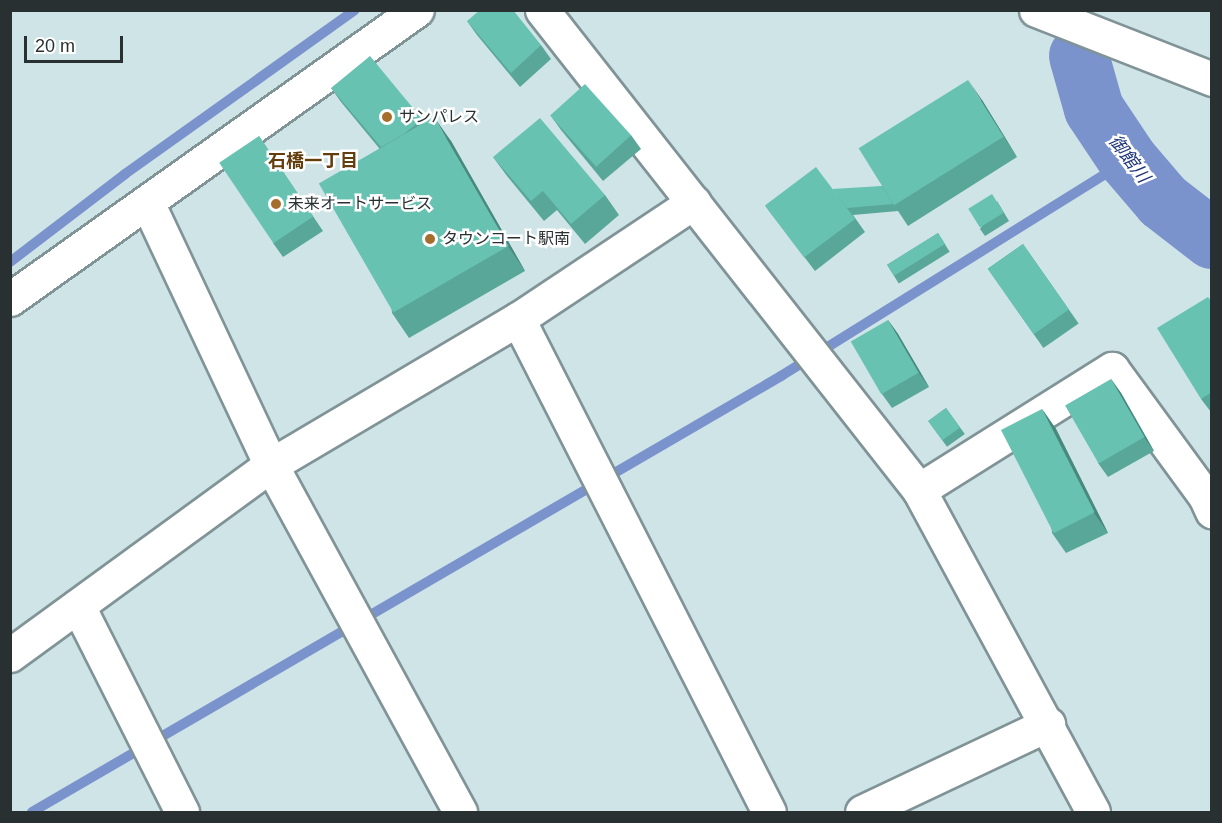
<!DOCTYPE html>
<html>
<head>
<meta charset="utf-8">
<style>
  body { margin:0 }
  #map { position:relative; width:1222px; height:823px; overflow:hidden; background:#cfe4e7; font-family:Arial,"Noto Sans JP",sans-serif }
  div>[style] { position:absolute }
  .stream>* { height:10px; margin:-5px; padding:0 5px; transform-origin:5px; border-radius:5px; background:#7a93cc }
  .river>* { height:60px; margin:-30px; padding:0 30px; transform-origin:30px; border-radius:30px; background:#7a93cc }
  .roads { filter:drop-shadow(2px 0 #809397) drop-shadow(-2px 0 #809397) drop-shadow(0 2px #809397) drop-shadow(0 -2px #809397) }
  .minor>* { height:33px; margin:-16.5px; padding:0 16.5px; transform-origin:16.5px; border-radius:16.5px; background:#fff }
  .wall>* { inset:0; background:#59a799; transform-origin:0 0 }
  .shaded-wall>* { inset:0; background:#49887d }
  .building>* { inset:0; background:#68c2b2; transform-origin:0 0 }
  .dots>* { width:16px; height:16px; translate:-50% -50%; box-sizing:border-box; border:3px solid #fff; border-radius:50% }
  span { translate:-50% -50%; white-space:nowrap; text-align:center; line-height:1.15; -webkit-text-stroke:5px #fff; paint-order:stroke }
  .poi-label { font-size:16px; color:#283032 }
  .left { translate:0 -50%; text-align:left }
  .water-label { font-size:18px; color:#1e3579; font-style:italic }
  .neighbourhood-label { font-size:18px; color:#633d0c; font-weight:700 }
  .frame { position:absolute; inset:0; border:12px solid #283032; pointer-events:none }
  .scale { position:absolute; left:24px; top:36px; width:99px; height:27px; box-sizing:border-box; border:3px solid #283032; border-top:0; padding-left:8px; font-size:18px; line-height:21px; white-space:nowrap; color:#283032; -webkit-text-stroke:4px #fff; paint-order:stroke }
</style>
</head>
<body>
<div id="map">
  <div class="stream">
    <div style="left:10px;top:262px;width:145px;rotate:-37.4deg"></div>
    <div style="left:125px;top:174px;width:282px;rotate:-35.5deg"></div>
    <div style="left:32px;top:812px;width:867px;rotate:-30.2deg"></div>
    <div style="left:781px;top:376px;width:409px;rotate:-31.9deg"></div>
  </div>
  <div class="river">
    <div style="left:1079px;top:56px;width:55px;rotate:74.2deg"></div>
    <div style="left:1094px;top:109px;width:61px;rotate:56.3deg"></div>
    <div style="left:1128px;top:160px;width:54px;rotate:49.5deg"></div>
    <div style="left:1163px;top:201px;width:62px;rotate:37.8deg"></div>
  </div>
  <div class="roads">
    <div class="minor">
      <div style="left:542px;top:10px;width:610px;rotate:51.85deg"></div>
      <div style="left:919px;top:490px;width:366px;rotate:61.6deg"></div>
      <div style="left:1036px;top:10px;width:189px;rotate:21.4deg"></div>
      <div style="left:147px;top:202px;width:291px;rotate:64.8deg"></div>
      <div style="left:271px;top:465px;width:395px;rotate:61.4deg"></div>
      <div style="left:10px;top:299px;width:499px;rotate:-35.4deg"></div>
      <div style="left:518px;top:319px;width:553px;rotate:63.02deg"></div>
      <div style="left:919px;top:490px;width:228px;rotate:-32.1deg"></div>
      <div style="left:1112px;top:369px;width:157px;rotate:53.8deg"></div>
      <div style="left:1205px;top:496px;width:17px;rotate:65deg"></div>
      <div style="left:78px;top:606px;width:231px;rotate:63.2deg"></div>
      <div style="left:10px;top:655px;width:323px;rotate:-36.1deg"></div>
      <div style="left:271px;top:465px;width:287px;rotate:-30.6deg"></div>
      <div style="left:518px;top:319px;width:211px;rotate:-33.6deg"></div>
      <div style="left:862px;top:812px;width:206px;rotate:-25.3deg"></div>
    </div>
  </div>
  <div class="wall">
    <div style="clip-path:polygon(467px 21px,541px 45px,551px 59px,520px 87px,477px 35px)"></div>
    <div style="clip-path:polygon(331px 88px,422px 119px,425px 122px,451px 141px,525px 271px,409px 338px,392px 313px,379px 148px,341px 102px)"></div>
    <div style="clip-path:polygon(982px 100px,1017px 157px,908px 226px,898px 211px,853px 215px,865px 232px,815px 271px,766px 207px,882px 186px)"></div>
    <div style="clip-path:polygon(551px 116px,631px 135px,641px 149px,603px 181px,561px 130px)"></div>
    <div style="clip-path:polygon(259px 136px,323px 231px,283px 257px,273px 243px)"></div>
    <div style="clip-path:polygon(493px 157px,605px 195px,619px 215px,585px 244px,557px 210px,544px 221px,507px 176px)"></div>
    <div style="clip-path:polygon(997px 201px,1009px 221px,985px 236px,980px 229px)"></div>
    <div style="left:938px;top:233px;width:22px;height:60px;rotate:58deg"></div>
    <div style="left:1023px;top:244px;width:97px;height:43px;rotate:55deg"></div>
    <div style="clip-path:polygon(1212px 302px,1212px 412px,1211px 412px,1201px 399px)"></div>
    <div style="clip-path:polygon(888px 320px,898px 334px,929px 387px,892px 408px,882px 394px)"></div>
    <div style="clip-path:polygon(1111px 379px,1121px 393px,1154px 451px,1108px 477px,1098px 463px)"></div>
    <div style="left:946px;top:408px;width:32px;height:22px;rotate:54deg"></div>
    <div style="clip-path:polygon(1042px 409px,1056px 429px,1108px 533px,1066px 553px,1052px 533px)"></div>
  </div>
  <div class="shaded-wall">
    <div style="clip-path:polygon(968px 80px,982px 100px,1017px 157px,1004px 137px)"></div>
    <div style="clip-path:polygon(434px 117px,451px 141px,525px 271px,508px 246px)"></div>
    <div style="clip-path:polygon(888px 320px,898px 334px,929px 387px,919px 373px)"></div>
    <div style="clip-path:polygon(1111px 379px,1121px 393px,1154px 451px,1144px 437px)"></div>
    <div style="clip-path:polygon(1042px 409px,1056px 429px,1108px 533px,1094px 513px)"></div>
  </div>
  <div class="building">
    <div style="clip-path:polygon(480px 10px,513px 10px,541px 45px,511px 73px,467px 21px)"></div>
    <div style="clip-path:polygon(370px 56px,422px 119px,404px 134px,381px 147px,331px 88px)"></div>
    <div style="left:968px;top:80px;width:67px;height:129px;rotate:58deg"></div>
    <div style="left:585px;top:84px;width:69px;height:47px;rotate:48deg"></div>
    <div style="left:434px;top:117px;width:149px;height:133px;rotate:60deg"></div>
    <div style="clip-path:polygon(540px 118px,605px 195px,571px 224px,543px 191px,531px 201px,493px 157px)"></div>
    <div style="left:259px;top:136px;width:97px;height:48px;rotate:56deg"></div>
    <div style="left:816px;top:167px;width:65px;height:64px;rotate:53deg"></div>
    <div style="clip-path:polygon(882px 186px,893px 204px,847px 208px,832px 189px)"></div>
    <div style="left:992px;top:194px;width:22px;height:28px;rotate:58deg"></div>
    <div style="left:938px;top:233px;width:13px;height:60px;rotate:58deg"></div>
    <div style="left:1023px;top:244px;width:80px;height:43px;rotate:55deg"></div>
    <div style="clip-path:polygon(1208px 297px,1212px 302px,1212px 392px,1201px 399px,1157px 328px)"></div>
    <div style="left:888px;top:320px;width:61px;height:43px;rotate:60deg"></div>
    <div style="left:1111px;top:379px;width:67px;height:53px;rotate:60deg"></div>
    <div style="left:946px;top:408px;width:24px;height:22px;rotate:54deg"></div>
    <div style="left:1042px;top:409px;width:116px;height:46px;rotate:63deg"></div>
  </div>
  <div class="dots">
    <div style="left:387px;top:117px;background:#a56e2a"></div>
    <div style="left:276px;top:204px;background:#a56e2a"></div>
    <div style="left:430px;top:239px;background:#a56e2a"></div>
  </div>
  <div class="poi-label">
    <span class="left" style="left:399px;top:117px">サンパレス</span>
    <span class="left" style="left:288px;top:204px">未来オートサービス</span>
    <span class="left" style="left:442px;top:239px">タウンコート駅南</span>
  </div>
  <div class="water-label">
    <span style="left:1129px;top:159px;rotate:53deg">御館川</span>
  </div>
  <div class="neighbourhood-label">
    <span style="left:313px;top:161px">石橋一丁目</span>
  </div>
  <div class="frame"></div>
  <div class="scale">20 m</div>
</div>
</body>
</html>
